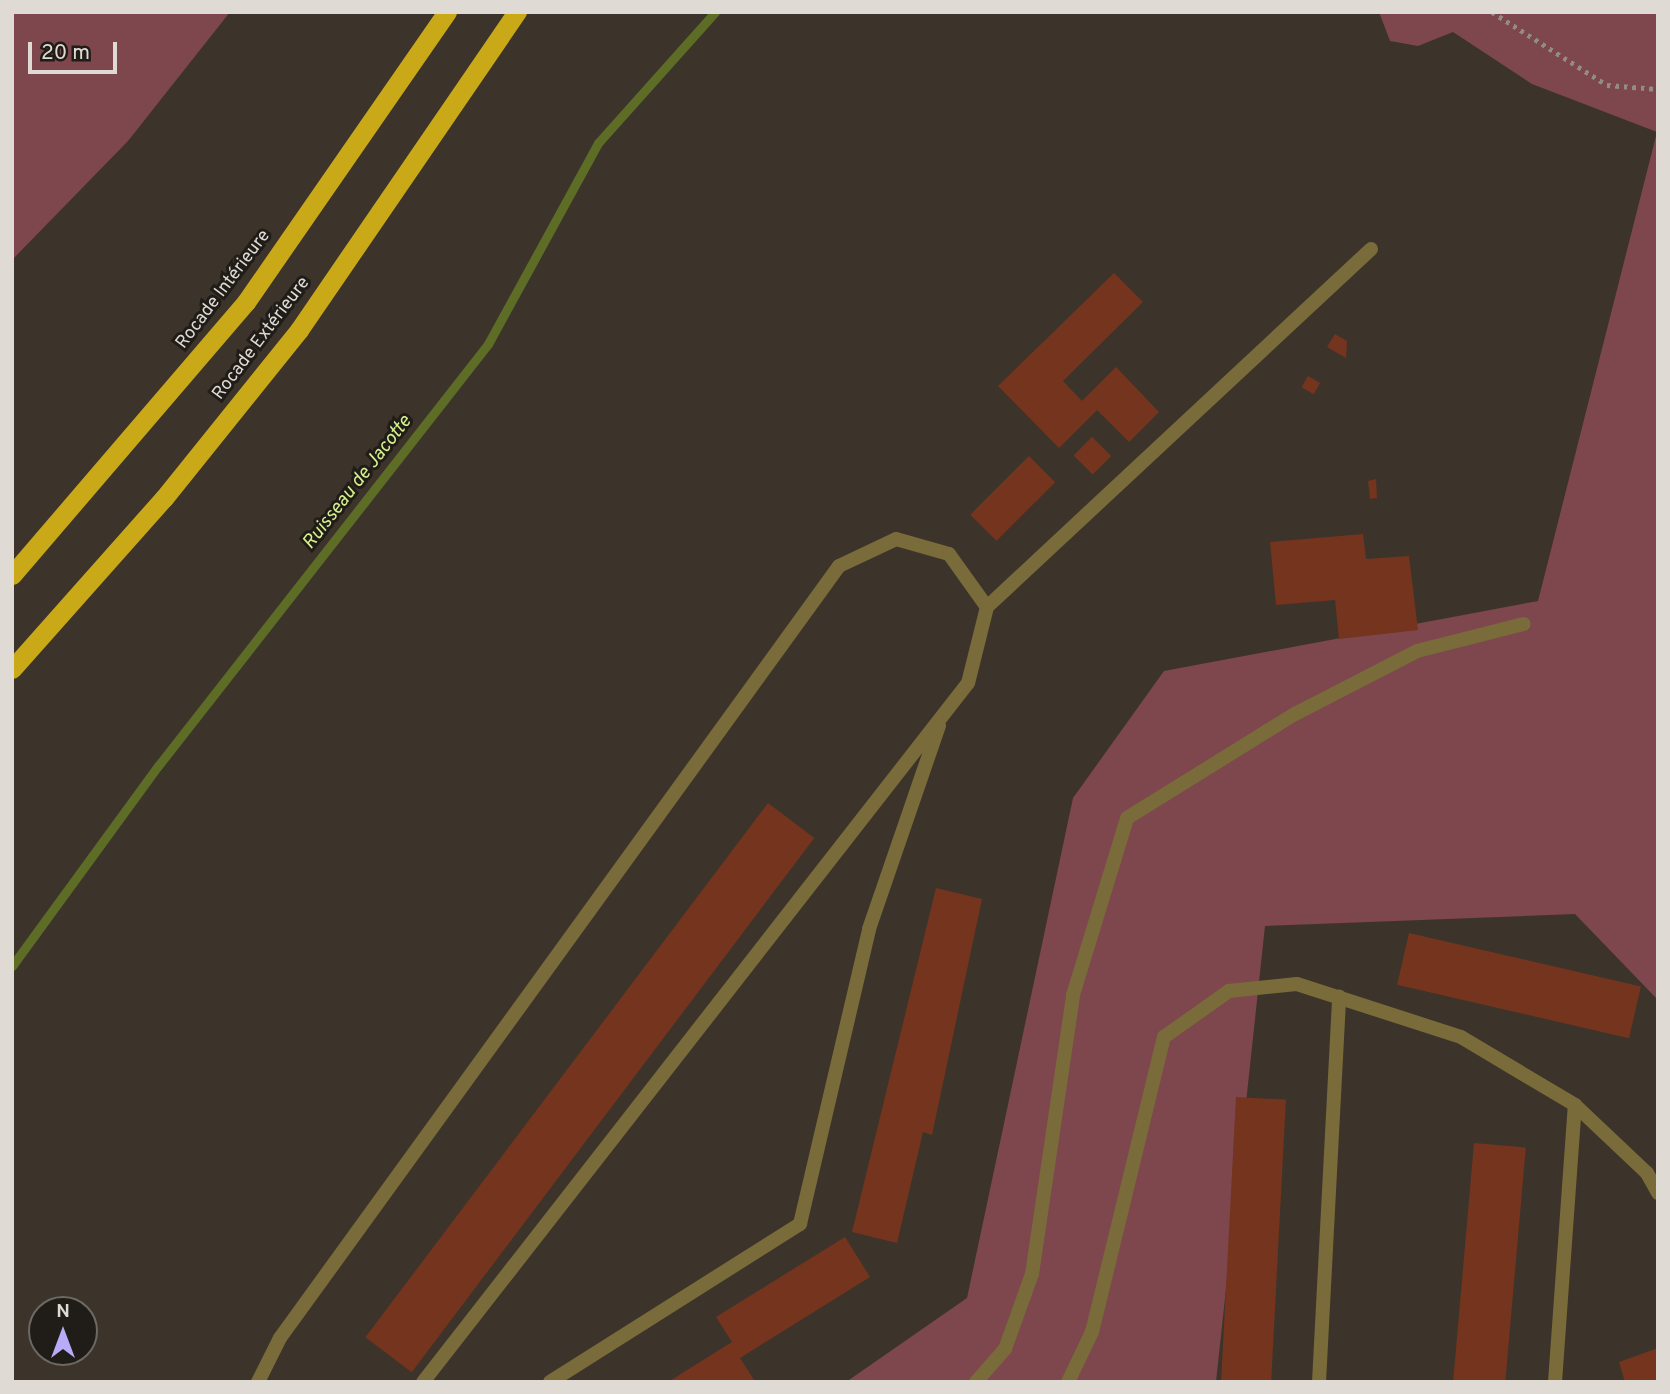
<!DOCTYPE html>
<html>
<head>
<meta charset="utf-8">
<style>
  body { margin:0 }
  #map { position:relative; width:1670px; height:1394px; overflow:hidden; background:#3c342b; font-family:Overpass,sans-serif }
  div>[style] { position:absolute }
  .green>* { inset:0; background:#7e464d }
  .stream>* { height:9px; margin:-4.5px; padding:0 4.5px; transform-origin:4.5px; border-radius:4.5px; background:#5d6d26 }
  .building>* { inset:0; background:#75341d; transform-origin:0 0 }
  .path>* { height:4.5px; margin-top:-2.25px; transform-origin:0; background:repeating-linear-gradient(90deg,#928c84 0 3.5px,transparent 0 8.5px) }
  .service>* { height:14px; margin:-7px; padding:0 7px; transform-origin:7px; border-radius:7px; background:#7a6b3a }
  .trunk>* { height:19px; margin:-9.5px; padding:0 9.5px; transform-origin:9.5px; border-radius:9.5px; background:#caa918 }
  span { translate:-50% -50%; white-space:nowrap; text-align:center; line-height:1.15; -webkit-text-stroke:6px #201c18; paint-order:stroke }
  .street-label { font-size:18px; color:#dfdad4 }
  .water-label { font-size:19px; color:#d7f18e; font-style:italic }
  .frame { position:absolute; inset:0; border:14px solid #dfdad4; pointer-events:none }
  .north { position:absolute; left:28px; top:1296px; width:70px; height:70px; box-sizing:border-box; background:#201c18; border:2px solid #6c6863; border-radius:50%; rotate:0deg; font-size:19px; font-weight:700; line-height:28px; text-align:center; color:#dfdad4 }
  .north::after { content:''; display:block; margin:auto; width:24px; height:32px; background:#b8abf7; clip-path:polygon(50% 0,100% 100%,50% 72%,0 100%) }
  .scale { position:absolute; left:28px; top:42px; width:89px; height:32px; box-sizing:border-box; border:4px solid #dfdad4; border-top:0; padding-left:9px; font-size:21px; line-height:24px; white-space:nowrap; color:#dfdad4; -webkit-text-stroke:5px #201c18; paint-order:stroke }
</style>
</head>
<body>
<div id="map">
  <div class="green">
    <div style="clip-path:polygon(12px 12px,230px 12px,128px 141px,12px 260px)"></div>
    <div style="clip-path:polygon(1379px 12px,1658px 12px,1658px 1000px,1575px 914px,1265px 926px,1216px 1382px,846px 1382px,967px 1298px,1073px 798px,1164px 671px,1538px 601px,1657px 132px,1532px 84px,1453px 32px,1418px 46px,1390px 41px)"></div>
  </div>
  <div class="stream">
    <div style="left:12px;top:966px;width:248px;rotate:-53.9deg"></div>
    <div style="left:158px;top:766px;width:536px;rotate:-51.97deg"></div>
    <div style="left:488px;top:344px;width:229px;rotate:-61.3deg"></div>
    <div style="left:598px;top:143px;width:176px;rotate:-48.2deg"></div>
  </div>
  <div class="building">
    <div style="clip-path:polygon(1114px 273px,1143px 302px,1063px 381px,1082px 401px,1116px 367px,1159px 412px,1129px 442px,1097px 410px,1059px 448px,998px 386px)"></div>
    <div style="clip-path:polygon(1335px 334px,1347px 341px,1346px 358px,1327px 347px)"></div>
    <div style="left:1308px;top:376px;width:14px;height:13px;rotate:30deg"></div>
    <div style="left:1092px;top:437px;width:27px;height:26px;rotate:45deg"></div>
    <div style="left:1029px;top:456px;width:37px;height:83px;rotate:45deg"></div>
    <div style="clip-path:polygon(1376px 479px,1377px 498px,1370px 499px,1368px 481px)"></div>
    <div style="clip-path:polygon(1363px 534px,1366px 559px,1409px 556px,1418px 630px,1339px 639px,1335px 600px,1276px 605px,1270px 542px)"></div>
    <div style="left:768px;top:803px;width:58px;height:669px;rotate:37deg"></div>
    <div style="clip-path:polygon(936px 888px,982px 899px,932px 1135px,923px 1132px,897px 1243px,852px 1232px)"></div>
    <div style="left:1409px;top:933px;width:238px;height:53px;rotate:13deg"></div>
    <div style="left:1236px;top:1097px;width:50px;height:285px;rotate:3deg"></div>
    <div style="left:1474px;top:1143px;width:52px;height:240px;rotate:5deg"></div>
    <div style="clip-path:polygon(845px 1237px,870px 1277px,740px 1358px,754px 1380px,668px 1382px,732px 1342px,716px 1317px)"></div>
    <div style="clip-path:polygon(1658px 1348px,1658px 1382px,1625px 1382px,1619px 1362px)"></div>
  </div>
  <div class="path">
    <div style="left:1492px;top:12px;width:136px;rotate:32.4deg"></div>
    <div style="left:1607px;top:85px;width:51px;rotate:4.5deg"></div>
  </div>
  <div class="service">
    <div style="left:987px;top:607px;width:525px;rotate:-42.99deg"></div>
    <div style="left:258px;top:1382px;width:49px;rotate:-63.4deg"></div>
    <div style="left:280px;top:1338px;width:953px;rotate:-54.09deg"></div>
    <div style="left:839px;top:566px;width:63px;rotate:-25.3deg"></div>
    <div style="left:896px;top:539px;width:55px;rotate:15.8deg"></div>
    <div style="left:949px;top:554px;width:65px;rotate:54.4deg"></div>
    <div style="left:987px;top:607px;width:78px;rotate:104deg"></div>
    <div style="left:968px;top:683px;width:886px;rotate:127.94deg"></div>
    <div style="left:550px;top:1382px;width:296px;rotate:-32.3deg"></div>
    <div style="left:800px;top:1224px;width:303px;rotate:-76.8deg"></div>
    <div style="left:869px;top:929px;width:215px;rotate:-71deg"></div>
    <div style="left:976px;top:1382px;width:44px;rotate:-48.7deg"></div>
    <div style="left:1005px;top:1349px;width:80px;rotate:-70.2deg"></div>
    <div style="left:1032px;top:1274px;width:282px;rotate:-81.6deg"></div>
    <div style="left:1073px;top:995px;width:185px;rotate:-73deg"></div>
    <div style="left:1127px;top:818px;width:198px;rotate:-31.8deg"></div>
    <div style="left:1295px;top:714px;width:137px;rotate:-27.3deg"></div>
    <div style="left:1417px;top:651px;width:110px;rotate:-14.2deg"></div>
    <div style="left:1068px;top:1382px;width:55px;rotate:-64.4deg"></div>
    <div style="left:1092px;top:1332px;width:304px;rotate:-76.3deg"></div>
    <div style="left:1164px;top:1037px;width:80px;rotate:-35.3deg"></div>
    <div style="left:1229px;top:991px;width:68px;rotate:-5.9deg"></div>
    <div style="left:1297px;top:984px;width:172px;rotate:17.9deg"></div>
    <div style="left:1461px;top:1037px;width:133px;rotate:30.8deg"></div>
    <div style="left:1575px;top:1105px;width:99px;rotate:43.4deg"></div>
    <div style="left:1647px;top:1173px;width:23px;rotate:61deg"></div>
    <div style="left:1319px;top:1382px;width:386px;rotate:-87deg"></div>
    <div style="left:1555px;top:1382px;width:278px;rotate:-85.9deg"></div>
  </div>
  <div class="trunk">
    <div style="left:12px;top:575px;width:360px;rotate:-49.4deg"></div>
    <div style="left:246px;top:302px;width:353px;rotate:-55.3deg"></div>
    <div style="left:12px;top:669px;width:229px;rotate:-48.4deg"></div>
    <div style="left:164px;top:498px;width:216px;rotate:-51.2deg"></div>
    <div style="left:299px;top:330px;width:386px;rotate:-55.6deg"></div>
  </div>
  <div class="street-label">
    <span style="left:224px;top:290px;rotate:-53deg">Rocade Intérieure</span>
    <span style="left:262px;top:339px;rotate:-53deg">Rocade Extérieure</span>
  </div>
  <div class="water-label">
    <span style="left:358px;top:483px;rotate:-52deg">Ruisseau de Jacotte</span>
  </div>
  <div class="frame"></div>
  <div class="north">N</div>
  <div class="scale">20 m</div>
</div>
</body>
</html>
